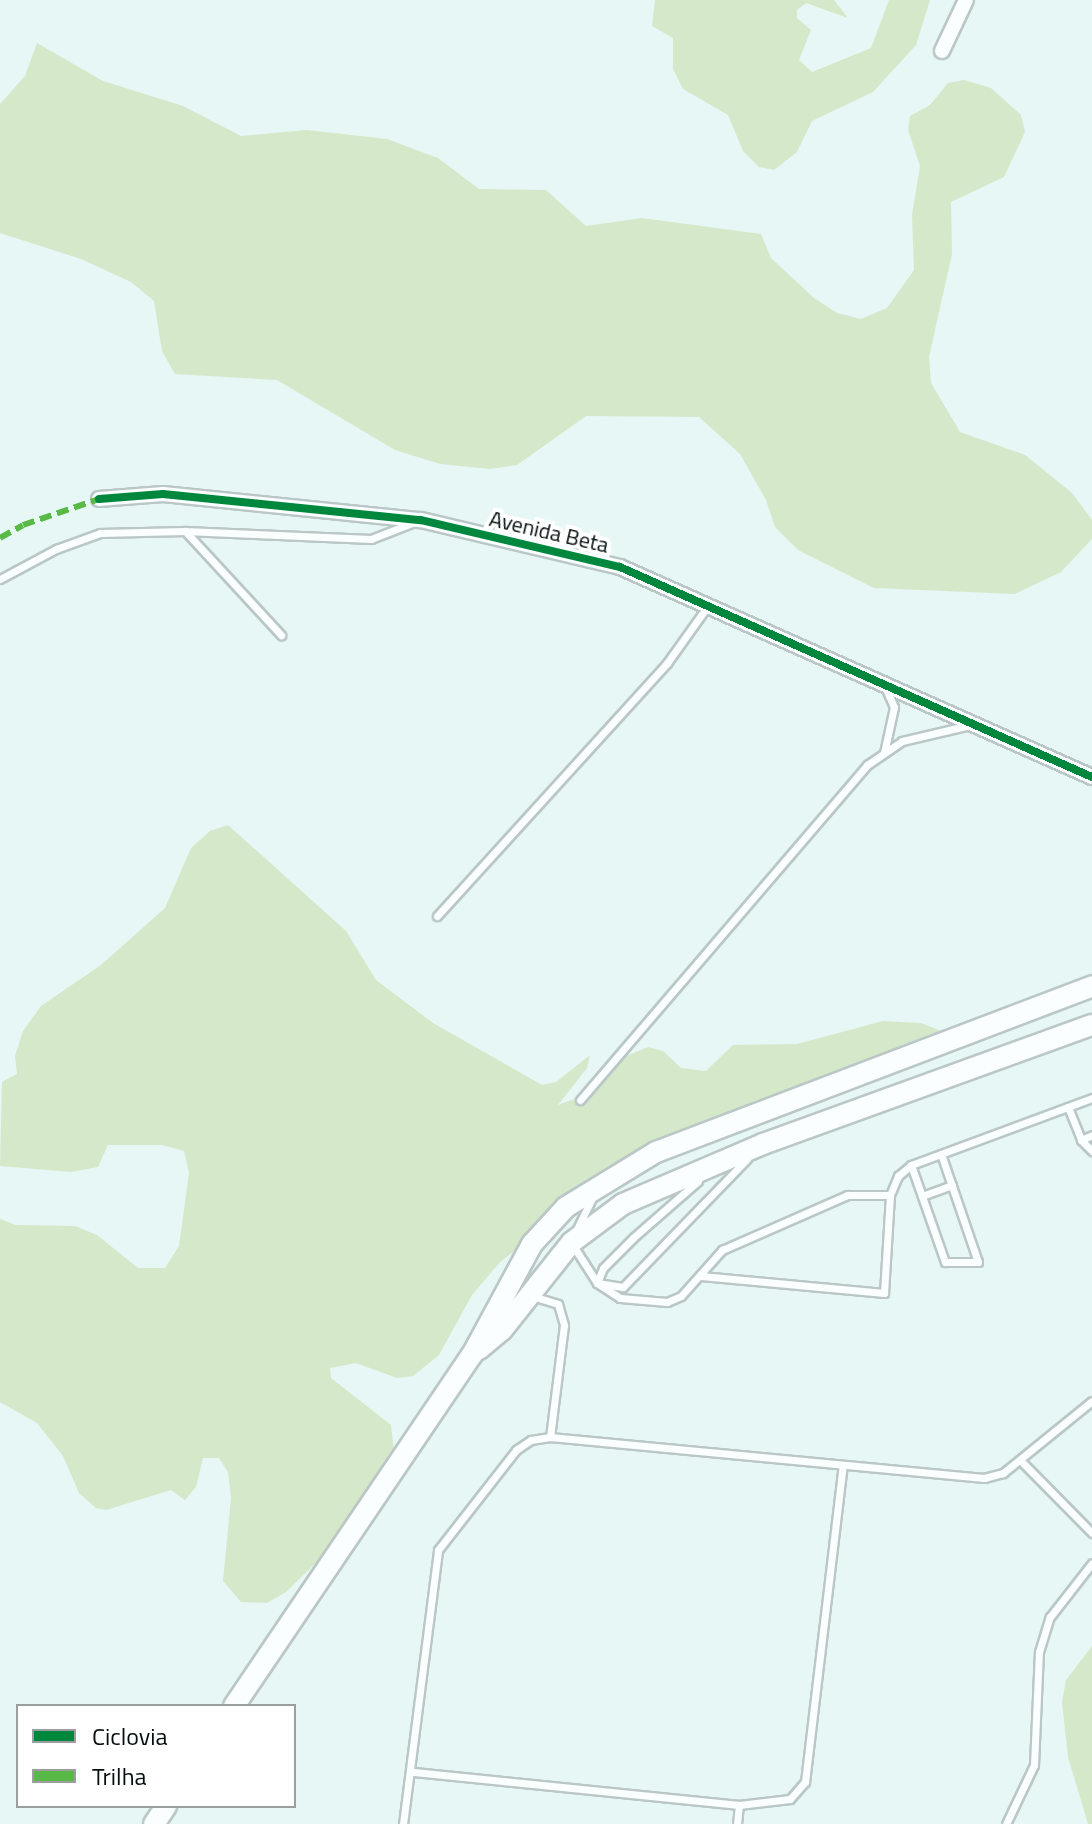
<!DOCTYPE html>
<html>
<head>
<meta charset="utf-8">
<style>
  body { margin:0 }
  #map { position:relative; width:1092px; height:1824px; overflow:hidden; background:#e6f7f5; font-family:"Titillium Web",sans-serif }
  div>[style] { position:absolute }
  .green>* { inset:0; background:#d6e8ca }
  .roads { filter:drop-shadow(2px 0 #bac7c6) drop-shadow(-2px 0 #bac7c6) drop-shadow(0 2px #bac7c6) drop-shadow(0 -2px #bac7c6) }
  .lane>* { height:7px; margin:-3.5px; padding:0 3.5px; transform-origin:3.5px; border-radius:3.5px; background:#fbfefe }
  .street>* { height:14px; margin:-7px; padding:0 7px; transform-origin:7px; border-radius:7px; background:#fbfefe }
  .secondary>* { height:20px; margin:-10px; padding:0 10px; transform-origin:10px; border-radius:10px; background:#fbfefe }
  .quiet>* { height:6px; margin-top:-3px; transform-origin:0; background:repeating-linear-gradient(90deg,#58b947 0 12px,transparent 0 18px) }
  .cycleway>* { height:8px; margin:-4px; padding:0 4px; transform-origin:4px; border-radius:4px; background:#00873e }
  span { translate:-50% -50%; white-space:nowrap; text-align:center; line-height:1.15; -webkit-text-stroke:8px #fff; paint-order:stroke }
  .street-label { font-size:22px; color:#060f0f }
  .legend { position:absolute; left:16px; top:1704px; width:280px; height:104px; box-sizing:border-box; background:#fff; border:2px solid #9b9f9f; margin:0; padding:10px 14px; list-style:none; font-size:24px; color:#060f0f }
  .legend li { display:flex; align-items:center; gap:16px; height:40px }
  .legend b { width:40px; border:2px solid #9b9f9f }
</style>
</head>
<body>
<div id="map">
  <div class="green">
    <div style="clip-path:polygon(655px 0,834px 0,848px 18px,806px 3px,797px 10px,797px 18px,811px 30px,799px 60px,812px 72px,871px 48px,889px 0,930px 0,916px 45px,873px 92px,812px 121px,797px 152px,774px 170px,759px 167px,743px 151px,728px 115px,683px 89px,673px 69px,673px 38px,652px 26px)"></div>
    <div style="clip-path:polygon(37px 43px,103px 81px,183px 106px,241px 136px,307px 130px,387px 139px,438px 158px,479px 189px,546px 190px,586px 226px,642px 218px,761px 234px,771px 258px,814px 298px,837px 313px,861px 319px,887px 308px,914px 270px,912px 215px,920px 166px,908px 130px,910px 116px,930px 105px,948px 83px,964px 80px,991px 88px,1021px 115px,1025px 132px,1004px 177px,951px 202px,952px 254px,929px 357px,931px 383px,960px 432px,1025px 455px,1072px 493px,1092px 520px,1092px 539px,1061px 572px,1015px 594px,874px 588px,798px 550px,775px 527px,766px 500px,740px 454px,699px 417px,586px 416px,517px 465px,490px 469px,440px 464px,395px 450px,277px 380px,175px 374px,162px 351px,154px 301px,131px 282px,81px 259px,0 233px,0 104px,25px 76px)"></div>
    <div style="clip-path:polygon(228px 825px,346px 931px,376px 980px,433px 1023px,542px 1085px,556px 1082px,590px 1055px,587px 1068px,558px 1105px,574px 1099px,617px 1060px,648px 1047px,663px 1051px,681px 1068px,706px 1071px,733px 1045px,797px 1044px,883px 1021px,921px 1023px,964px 1040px,932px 1059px,641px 1158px,500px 1262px,472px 1295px,439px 1355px,413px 1376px,397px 1378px,356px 1363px,330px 1368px,331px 1378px,391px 1425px,394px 1451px,384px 1478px,324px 1555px,286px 1592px,267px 1603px,241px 1602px,223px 1581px,231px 1498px,228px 1472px,219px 1458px,203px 1458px,196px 1487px,185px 1500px,171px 1490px,106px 1510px,96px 1508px,79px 1493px,63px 1456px,37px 1423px,0 1402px,0 1219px,16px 1225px,75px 1226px,97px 1235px,138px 1268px,165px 1268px,179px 1246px,189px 1173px,184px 1151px,162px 1145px,108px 1145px,98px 1167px,71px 1172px,0 1166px,2px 1082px,17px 1074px,15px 1056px,23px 1031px,41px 1006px,101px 965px,165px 908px,191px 848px,210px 831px)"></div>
    <div style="clip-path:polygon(1092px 1646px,1092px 1824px,1088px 1824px,1068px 1757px,1062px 1702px,1066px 1680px)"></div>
  </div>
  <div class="roads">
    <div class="lane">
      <div style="left:185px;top:531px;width:142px;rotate:47.3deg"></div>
      <div style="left:0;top:579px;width:64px;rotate:-28.2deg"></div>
      <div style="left:56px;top:549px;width:47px;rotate:-20deg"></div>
      <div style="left:100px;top:533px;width:85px;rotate:-1.3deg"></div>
      <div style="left:185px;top:531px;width:186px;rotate:2.5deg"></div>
      <div style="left:371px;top:539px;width:44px;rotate:-21.3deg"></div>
      <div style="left:884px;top:753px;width:47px;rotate:-77.7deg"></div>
      <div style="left:894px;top:707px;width:22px;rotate:-114deg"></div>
      <div style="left:437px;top:916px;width:342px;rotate:-47.7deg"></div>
      <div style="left:667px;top:663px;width:69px;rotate:-54.5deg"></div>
      <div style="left:580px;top:1100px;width:441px;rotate:-49.4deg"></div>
      <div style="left:867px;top:765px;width:42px;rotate:-34.4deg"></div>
      <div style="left:902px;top:741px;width:70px;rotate:-13.2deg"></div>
      <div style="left:1068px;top:1107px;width:35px;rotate:68deg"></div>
      <div style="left:1081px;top:1140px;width:16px;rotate:45deg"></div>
      <div style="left:1081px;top:1140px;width:12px;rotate:-24deg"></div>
      <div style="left:911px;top:1165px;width:103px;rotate:70.7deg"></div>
      <div style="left:945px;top:1262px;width:33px"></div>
      <div style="left:978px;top:1262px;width:114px;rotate:-108.9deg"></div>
      <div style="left:698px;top:1181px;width:86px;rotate:138.8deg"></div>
      <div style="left:633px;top:1238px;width:42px;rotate:135deg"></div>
      <div style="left:603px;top:1268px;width:16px;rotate:112deg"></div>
      <div style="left:597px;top:1283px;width:27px;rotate:33deg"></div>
      <div style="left:620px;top:1298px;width:47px;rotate:4.9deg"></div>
      <div style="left:667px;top:1302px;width:15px;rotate:-23deg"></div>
      <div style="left:681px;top:1296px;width:62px;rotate:-48.3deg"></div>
      <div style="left:722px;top:1250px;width:137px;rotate:-23.7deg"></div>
      <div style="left:847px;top:1195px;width:43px"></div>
      <div style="left:922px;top:1196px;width:32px;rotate:-20deg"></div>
      <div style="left:574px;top:1235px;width:39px;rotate:-64deg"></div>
      <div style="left:574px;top:1247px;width:43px;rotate:57.4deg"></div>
      <div style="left:597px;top:1283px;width:26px;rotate:9deg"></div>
      <div style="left:623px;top:1287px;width:178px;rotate:-45.9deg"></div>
      <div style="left:701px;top:1276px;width:184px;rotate:5.3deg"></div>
      <div style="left:884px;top:1293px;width:98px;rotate:-86.5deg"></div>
      <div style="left:890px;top:1195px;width:21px;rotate:-67deg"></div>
      <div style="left:898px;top:1176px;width:17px;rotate:-40deg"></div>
      <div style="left:911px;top:1165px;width:193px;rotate:-20.3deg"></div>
      <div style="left:532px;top:1296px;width:27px;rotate:17deg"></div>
      <div style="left:558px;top:1304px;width:22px;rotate:74deg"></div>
      <div style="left:564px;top:1325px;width:113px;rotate:97.1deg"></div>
      <div style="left:1021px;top:1461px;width:101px;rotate:45.4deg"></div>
      <div style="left:414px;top:1772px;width:327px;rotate:5.8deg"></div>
      <div style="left:739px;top:1805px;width:51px;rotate:-6.7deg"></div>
      <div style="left:790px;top:1799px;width:23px;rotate:-49deg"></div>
      <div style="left:805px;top:1782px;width:319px;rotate:-83.2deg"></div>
      <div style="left:403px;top:1824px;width:276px;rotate:-82.7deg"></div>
      <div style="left:438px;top:1550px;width:127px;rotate:-52deg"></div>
      <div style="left:516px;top:1450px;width:18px;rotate:-34deg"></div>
      <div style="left:531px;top:1440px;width:19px;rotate:-9deg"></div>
      <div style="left:550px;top:1437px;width:436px;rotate:5.4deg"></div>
      <div style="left:984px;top:1478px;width:20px;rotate:-15deg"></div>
      <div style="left:1003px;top:1473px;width:114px;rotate:-39deg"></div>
      <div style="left:737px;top:1824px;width:19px;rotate:-84deg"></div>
      <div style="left:1006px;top:1824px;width:65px;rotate:-64.6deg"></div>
      <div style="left:1034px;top:1765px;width:113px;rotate:-87.5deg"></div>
      <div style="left:1039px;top:1652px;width:37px;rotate:-73deg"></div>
      <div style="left:1050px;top:1617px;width:68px;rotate:-52.1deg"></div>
    </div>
    <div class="street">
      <div style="left:942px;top:51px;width:56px;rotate:-64.8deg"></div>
      <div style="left:99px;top:499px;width:64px;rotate:-4.5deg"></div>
      <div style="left:163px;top:494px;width:259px;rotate:5.8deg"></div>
      <div style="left:421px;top:520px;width:204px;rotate:13.3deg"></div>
      <div style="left:620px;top:567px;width:517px;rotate:23.99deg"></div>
    </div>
    <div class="secondary">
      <div style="left:479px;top:1349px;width:30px;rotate:-40deg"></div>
      <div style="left:502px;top:1330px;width:112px;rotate:-51.5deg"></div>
      <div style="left:572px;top:1242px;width:64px;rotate:-36.7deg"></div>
      <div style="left:623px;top:1204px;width:152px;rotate:-23.2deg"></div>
      <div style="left:763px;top:1144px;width:350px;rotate:-19.9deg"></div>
      <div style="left:234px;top:1706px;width:424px;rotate:-55.9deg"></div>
      <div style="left:472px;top:1355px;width:126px;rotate:-61.6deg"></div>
      <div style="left:532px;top:1244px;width:50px;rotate:-47.4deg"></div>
      <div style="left:566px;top:1207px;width:105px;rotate:-31.4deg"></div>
      <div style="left:656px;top:1152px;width:467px;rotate:-20.8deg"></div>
      <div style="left:154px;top:1824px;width:22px;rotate:-56deg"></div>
    </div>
  </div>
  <div class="quiet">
    <div style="left:0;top:538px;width:26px;rotate:-29deg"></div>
    <div style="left:23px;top:525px;width:80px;rotate:-18.9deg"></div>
  </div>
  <div class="cycleway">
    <div style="left:99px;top:499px;width:64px;rotate:-4.5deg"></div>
    <div style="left:163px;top:494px;width:259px;rotate:5.8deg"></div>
    <div style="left:421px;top:520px;width:204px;rotate:13.3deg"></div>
    <div style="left:620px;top:567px;width:517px;rotate:23.99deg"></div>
  </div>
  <div class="street-label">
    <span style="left:549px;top:532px;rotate:13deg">Avenida Beta</span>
  </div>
  <ul class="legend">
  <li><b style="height:10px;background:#00873e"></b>Ciclovia</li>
  <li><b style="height:10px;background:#58b947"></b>Trilha</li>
  </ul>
</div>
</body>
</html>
